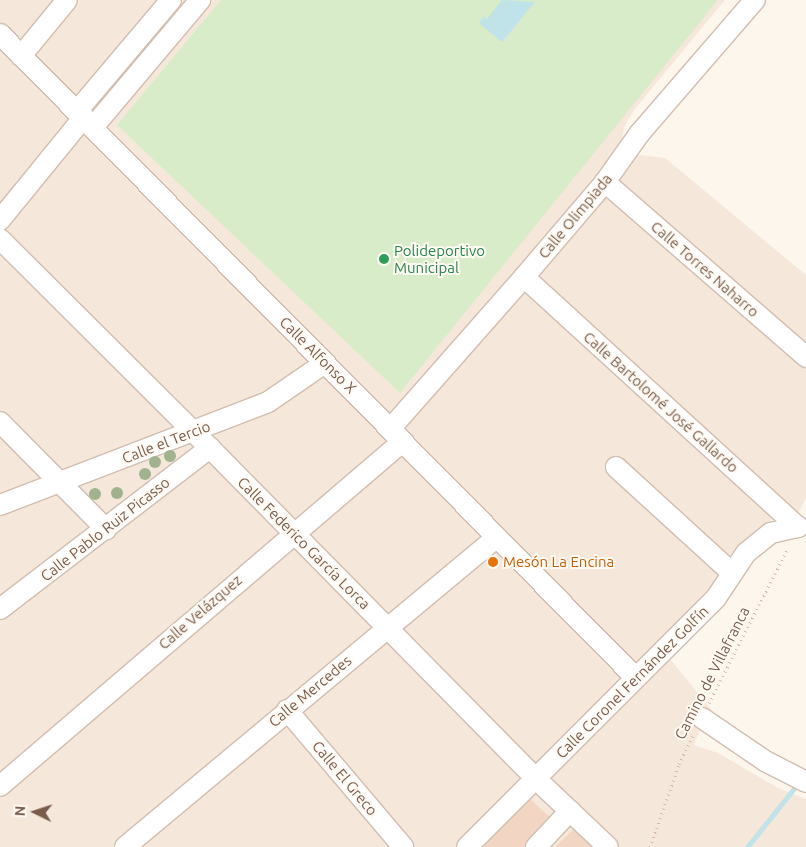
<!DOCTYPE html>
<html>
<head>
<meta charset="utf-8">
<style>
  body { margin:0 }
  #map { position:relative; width:806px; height:847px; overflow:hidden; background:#fdf6ec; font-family:Ubuntu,sans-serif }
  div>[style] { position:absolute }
  .residential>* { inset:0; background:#f5e8da }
  .green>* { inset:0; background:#d8ecc9 }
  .water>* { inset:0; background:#bfe3e8 }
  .stream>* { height:5px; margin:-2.5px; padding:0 2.5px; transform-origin:2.5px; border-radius:2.5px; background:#bfe3e8 }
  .building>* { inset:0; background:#f3d5c3 }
  .path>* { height:3px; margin-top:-1.5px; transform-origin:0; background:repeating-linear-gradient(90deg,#d9b8a5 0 1px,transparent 0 5px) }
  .roads { filter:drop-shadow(1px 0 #d1beb0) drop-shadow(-1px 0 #d1beb0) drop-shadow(0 1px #d1beb0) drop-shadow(0 -1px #d1beb0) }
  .minor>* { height:20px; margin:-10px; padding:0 10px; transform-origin:10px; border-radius:10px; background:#fff }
  .trees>* { width:12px; height:12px; margin:-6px; border-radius:50%; background:#a0b28e }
  .dots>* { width:14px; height:14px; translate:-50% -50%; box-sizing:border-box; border:2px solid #fffaf3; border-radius:50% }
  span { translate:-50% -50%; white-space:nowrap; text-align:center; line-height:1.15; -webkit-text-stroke:4px #fffaf3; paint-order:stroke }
  .street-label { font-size:15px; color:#7a5c4d }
  .leisure-label { font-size:15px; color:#27864d }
  .left { translate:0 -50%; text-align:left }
  .food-label { font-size:15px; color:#c56008 }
  .north { position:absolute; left:10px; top:787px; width:50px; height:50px; -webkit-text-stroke:4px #fffaf3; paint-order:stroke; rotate:274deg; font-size:14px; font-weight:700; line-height:20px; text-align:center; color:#7a5c4d }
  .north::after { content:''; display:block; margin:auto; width:18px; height:22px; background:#7a5c4d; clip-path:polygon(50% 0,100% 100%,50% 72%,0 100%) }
</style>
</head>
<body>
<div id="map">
  <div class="residential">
    <div style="clip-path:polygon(0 0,725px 0,634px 110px,624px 127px,621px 153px,665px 158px,806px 275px,806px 498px,793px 523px,781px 511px,773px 518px,658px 644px,713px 712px,709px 720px,712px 725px,699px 732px,694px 745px,718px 753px,778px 788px,806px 799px,806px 847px,0 847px)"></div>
  </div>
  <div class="green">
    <div style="clip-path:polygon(221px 0,718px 0,400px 393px,117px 125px)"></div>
  </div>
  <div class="water">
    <div style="clip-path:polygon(502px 0,535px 2px,502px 42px,479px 23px,484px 16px,487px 19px)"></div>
  </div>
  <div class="stream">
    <div style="left:747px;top:847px;width:83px;rotate:-51.3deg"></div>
  </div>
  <div class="building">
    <div style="clip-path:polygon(530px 799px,554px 821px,528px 847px,482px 847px)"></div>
    <div style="clip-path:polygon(574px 829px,591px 847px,555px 847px)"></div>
  </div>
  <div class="path">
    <div style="left:709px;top:703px;width:174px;rotate:-63deg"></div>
    <div style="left:650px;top:847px;width:88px;rotate:-70.7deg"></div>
    <div style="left:679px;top:764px;width:34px;rotate:-64deg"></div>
  </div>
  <div class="roads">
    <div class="minor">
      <div style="left:0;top:34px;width:904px;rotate:45.36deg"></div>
      <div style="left:21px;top:56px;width:72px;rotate:-50.6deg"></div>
      <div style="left:78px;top:110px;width:144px;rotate:-49.8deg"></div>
      <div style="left:94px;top:126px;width:165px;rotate:-49.9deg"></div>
      <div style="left:605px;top:182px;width:267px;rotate:41deg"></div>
      <div style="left:0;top:220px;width:133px;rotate:-50.8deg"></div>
      <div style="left:0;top:239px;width:296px;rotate:44.9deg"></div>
      <div style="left:210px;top:448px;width:463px;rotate:45.4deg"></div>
      <div style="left:535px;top:778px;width:100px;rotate:43.4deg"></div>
      <div style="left:524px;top:277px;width:371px;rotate:42.4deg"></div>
      <div style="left:0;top:422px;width:151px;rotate:45.3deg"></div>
      <div style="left:391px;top:428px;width:201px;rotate:-48.6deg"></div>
      <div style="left:524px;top:277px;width:125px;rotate:-49.5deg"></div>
      <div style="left:605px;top:182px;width:60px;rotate:-54.5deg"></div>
      <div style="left:640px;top:133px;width:176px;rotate:-49.2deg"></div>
      <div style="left:616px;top:467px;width:157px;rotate:42.4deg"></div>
      <div style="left:0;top:505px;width:287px;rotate:-21deg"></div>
      <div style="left:268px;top:402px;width:69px;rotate:-34.4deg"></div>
      <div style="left:0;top:609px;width:265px;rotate:-37.5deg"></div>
      <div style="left:287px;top:710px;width:180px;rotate:49.7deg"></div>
      <div style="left:702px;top:718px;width:76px;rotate:34.3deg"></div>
      <div style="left:765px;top:761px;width:46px;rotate:27.1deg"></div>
      <div style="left:0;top:786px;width:529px;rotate:-40.55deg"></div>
      <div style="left:125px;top:847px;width:484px;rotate:-39.8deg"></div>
      <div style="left:467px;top:847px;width:352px;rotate:-45deg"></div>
      <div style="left:716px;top:598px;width:54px;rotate:-56.3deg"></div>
      <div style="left:746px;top:553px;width:32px;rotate:-39deg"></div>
      <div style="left:771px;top:533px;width:28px;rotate:-13deg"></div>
      <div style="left:536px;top:847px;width:50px;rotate:-46.6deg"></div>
    </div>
  </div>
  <div class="trees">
    <div style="left:170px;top:456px"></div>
    <div style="left:155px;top:462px"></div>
    <div style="left:145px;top:474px"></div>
    <div style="left:117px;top:493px"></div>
    <div style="left:95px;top:494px"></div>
  </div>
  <div class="dots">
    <div style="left:384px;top:259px;background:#2e9e5b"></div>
    <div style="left:493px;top:562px;background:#e8710a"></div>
  </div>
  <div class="street-label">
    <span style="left:575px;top:216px;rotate:-50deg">Calle Olimpiada</span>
    <span style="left:705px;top:269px;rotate:41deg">Calle Torres Naharro</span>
    <span style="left:318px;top:355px;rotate:45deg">Calle Alfonso X</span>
    <span style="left:661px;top:402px;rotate:42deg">Calle Bartolomé José Gallardo</span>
    <span style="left:166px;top:442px;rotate:-21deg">Calle el Tercio</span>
    <span style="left:105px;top:529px;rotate:-38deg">Calle Pablo Ruiz Picasso</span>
    <span style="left:304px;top:543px;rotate:45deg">Calle Federico García Lorca</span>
    <span style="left:200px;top:612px;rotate:-41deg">Calle Velázquez</span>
    <span style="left:712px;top:673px;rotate:-63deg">Camino de Villafranca</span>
    <span style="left:632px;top:682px;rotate:-45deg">Calle Coronel Fernández Golfín</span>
    <span style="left:310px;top:691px;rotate:-40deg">Calle Mercedes</span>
    <span style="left:345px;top:778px;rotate:50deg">Calle El Greco</span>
  </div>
  <div class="leisure-label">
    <span class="left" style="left:394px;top:259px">Polideportivo<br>Municipal</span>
  </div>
  <div class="food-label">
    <span class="left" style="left:503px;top:562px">Mesón La Encina</span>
  </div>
  <div class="north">N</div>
</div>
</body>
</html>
